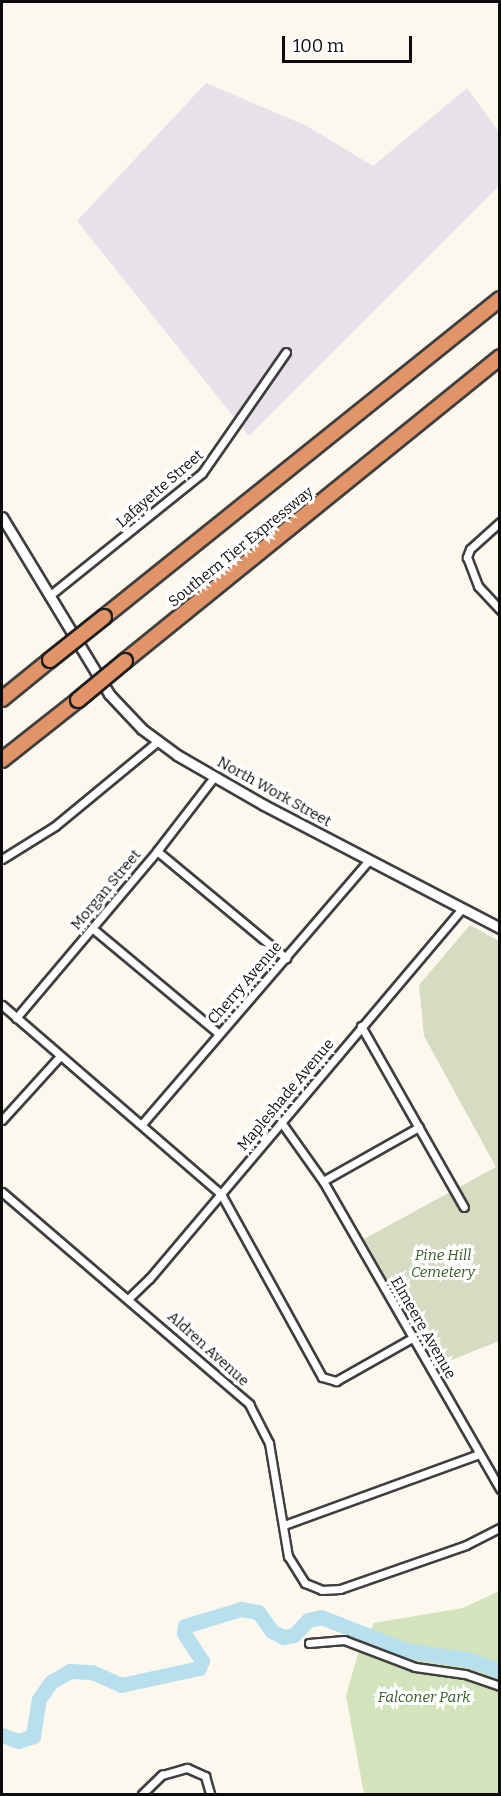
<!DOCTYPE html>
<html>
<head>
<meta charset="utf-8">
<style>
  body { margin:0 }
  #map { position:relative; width:501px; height:1796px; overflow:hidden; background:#fdf8ed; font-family:Bitter,serif }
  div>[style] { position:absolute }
  .industrial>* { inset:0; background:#e8e1ea }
  .green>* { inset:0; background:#d3e3bb }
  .cemetery>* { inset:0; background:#d5dcc1 }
  .river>* { height:15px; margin:-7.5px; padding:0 7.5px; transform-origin:7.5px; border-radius:7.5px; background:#b8dfee }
  .roads { filter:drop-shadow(2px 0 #3f3f3f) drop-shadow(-2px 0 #3f3f3f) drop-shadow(0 2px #3f3f3f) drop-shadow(0 -2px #3f3f3f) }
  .minor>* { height:7px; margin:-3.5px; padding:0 3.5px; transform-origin:3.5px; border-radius:3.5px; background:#fff }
  .tertiary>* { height:9px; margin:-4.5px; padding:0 4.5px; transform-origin:4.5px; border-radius:4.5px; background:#fff }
  .motorway>* { height:14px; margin:-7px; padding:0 7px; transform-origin:7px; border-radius:7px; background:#e19467 }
  .bridges { filter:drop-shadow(2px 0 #1d1d1d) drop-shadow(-2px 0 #1d1d1d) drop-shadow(0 2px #1d1d1d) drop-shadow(0 -2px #1d1d1d) }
  .motorway-bridge>* { height:14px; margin:-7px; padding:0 7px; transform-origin:7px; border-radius:7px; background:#e19467 }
  span { translate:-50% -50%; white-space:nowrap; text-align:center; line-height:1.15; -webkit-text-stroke:6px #fff; paint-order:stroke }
  .street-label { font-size:15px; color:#0c0c0c }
  .park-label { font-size:15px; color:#355b25; font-style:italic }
  .frame { position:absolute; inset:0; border:3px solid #0c0c0c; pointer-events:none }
  .scale { position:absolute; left:282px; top:36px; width:130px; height:27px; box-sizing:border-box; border:3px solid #0c0c0c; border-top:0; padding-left:8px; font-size:18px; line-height:21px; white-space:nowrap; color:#0c0c0c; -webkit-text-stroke:4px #fff; paint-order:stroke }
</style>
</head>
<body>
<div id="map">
  <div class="industrial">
    <div style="clip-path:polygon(206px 83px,307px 126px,373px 166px,467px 88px,499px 132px,499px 186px,249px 436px,77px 221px)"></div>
  </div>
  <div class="green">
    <div style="clip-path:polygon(499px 1591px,499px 1794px,364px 1794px,346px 1696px,359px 1650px,374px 1623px,463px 1608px)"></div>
  </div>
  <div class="cemetery">
    <div style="clip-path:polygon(470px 925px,499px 941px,499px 1341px,437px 1366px,364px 1239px,496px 1167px,424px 1036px,419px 985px)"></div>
  </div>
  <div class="river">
    <div style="left:2px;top:1735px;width:17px;rotate:21deg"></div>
    <div style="left:18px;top:1741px;width:16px;rotate:-18deg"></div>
    <div style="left:33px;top:1736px;width:37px;rotate:-81deg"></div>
    <div style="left:39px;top:1699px;width:21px;rotate:-55deg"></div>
    <div style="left:51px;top:1682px;width:22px;rotate:-30deg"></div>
    <div style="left:70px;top:1671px;width:22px;rotate:3deg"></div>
    <div style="left:92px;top:1672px;width:32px;rotate:24deg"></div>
    <div style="left:121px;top:1685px;width:80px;rotate:-12.3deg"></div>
    <div style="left:199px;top:1668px;width:8px;rotate:-67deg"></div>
    <div style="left:202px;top:1661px;width:33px;rotate:-123deg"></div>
    <div style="left:184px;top:1633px;width:7px;rotate:-82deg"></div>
    <div style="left:185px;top:1626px;width:59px;rotate:-16.9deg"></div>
    <div style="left:241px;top:1609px;width:17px;rotate:10deg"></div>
    <div style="left:258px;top:1612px;width:24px;rotate:54deg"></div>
    <div style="left:272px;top:1631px;width:13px;rotate:29deg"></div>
    <div style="left:283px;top:1637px;width:11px;rotate:-10deg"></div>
    <div style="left:294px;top:1635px;width:21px;rotate:-47deg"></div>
    <div style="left:308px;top:1620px;width:13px;rotate:-13deg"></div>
    <div style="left:321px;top:1617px;width:90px;rotate:21.4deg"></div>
    <div style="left:405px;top:1650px;width:66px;rotate:8.7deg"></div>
    <div style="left:470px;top:1660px;width:32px;rotate:20deg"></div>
  </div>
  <div class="roads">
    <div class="minor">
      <div style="left:500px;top:522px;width:40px;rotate:138deg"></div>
      <div style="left:470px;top:549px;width:9px;rotate:111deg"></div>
      <div style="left:467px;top:557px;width:31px;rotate:69deg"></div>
      <div style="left:478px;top:586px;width:33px;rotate:47deg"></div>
      <div style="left:49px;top:596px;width:196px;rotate:-38.8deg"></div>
      <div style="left:202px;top:473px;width:147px;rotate:-55.2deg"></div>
      <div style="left:157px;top:851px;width:168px;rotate:39.7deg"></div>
      <div style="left:2px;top:859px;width:62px;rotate:-31.9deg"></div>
      <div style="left:55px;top:826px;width:134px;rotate:-39.5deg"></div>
      <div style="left:92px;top:928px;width:165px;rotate:39.8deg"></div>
      <div style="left:2px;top:1005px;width:289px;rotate:40.8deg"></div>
      <div style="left:221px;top:1194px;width:209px;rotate:61.1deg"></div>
      <div style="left:322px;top:1377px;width:15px;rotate:16deg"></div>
      <div style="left:336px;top:1381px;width:87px;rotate:-29.5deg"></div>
      <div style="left:16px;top:1018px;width:219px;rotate:-49.8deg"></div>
      <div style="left:157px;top:851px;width:93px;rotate:-52.4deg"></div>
      <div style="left:361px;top:1026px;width:208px;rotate:60.4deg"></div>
      <div style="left:2px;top:1120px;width:86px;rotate:-47.8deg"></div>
      <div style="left:281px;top:1122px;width:72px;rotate:54.6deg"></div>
      <div style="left:323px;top:1181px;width:355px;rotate:60.1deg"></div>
      <div style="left:142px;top:1124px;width:348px;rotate:-49.3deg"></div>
      <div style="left:323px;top:1181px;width:110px;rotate:-29.4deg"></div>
      <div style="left:2px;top:1192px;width:326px;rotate:40.6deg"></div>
      <div style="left:249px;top:1404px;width:44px;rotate:62.9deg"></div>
      <div style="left:269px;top:1443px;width:115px;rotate:80.5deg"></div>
      <div style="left:288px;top:1556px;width:32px;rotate:58deg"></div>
      <div style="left:305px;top:1583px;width:18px;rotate:22deg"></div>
      <div style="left:322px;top:1590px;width:18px;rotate:-3deg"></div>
      <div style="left:340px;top:1589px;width:133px;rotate:-19.2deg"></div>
      <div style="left:466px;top:1545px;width:38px;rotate:-27deg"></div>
      <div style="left:129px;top:1298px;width:28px;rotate:-44deg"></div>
      <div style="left:149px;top:1279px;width:485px;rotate:-49.8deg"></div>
      <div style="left:284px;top:1525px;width:208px;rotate:-20deg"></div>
      <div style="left:309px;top:1643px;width:35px;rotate:-5deg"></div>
      <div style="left:344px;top:1640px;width:76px;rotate:20.8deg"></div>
      <div style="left:415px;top:1667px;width:50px;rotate:8deg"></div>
      <div style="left:465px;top:1674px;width:37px;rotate:19deg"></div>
      <div style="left:142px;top:1794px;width:28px;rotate:-44deg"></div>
      <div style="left:162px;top:1775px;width:26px;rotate:-16deg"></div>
      <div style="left:187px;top:1768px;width:20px;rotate:24deg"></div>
      <div style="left:205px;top:1776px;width:19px;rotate:74deg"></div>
    </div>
    <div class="tertiary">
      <div style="left:2px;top:517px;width:207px;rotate:58.8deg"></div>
      <div style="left:109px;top:694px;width:48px;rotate:46.7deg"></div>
      <div style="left:142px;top:729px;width:44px;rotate:36.6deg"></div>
      <div style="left:177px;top:755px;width:100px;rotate:29.9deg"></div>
      <div style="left:264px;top:805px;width:266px;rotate:27.5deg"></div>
    </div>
    <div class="motorway">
      <div style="left:104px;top:617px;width:508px;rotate:-38.77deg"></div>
      <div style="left:125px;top:661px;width:483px;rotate:-39deg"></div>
      <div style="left:2px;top:699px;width:62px;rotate:-39.1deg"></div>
      <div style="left:2px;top:760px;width:97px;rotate:-38.3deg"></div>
    </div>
  </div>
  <div class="bridges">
    <div class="motorway-bridge">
      <div style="left:50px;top:660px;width:69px;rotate:-38.5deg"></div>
      <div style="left:78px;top:700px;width:61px;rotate:-39.7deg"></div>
    </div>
  </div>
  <div class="street-label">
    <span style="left:160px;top:489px;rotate:-41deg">Lafayette Street</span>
    <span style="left:241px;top:547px;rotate:-39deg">Southern Tier Expressway</span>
    <span style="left:274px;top:792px;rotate:29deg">North Work Street</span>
    <span style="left:106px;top:890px;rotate:-50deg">Morgan Street</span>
    <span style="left:245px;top:983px;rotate:-49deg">Cherry Avenue</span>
    <span style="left:286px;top:1095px;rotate:-50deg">Mapleshade Avenue</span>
    <span style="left:423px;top:1328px;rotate:60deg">Elmeere Avenue</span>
    <span style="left:208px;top:1349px;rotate:42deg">Aldren Avenue</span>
  </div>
  <div class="park-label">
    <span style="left:443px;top:1264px">Pine Hill<br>Cemetery</span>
    <span style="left:424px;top:1698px">Falconer Park</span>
  </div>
  <div class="frame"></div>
  <div class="scale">100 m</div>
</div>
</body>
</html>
